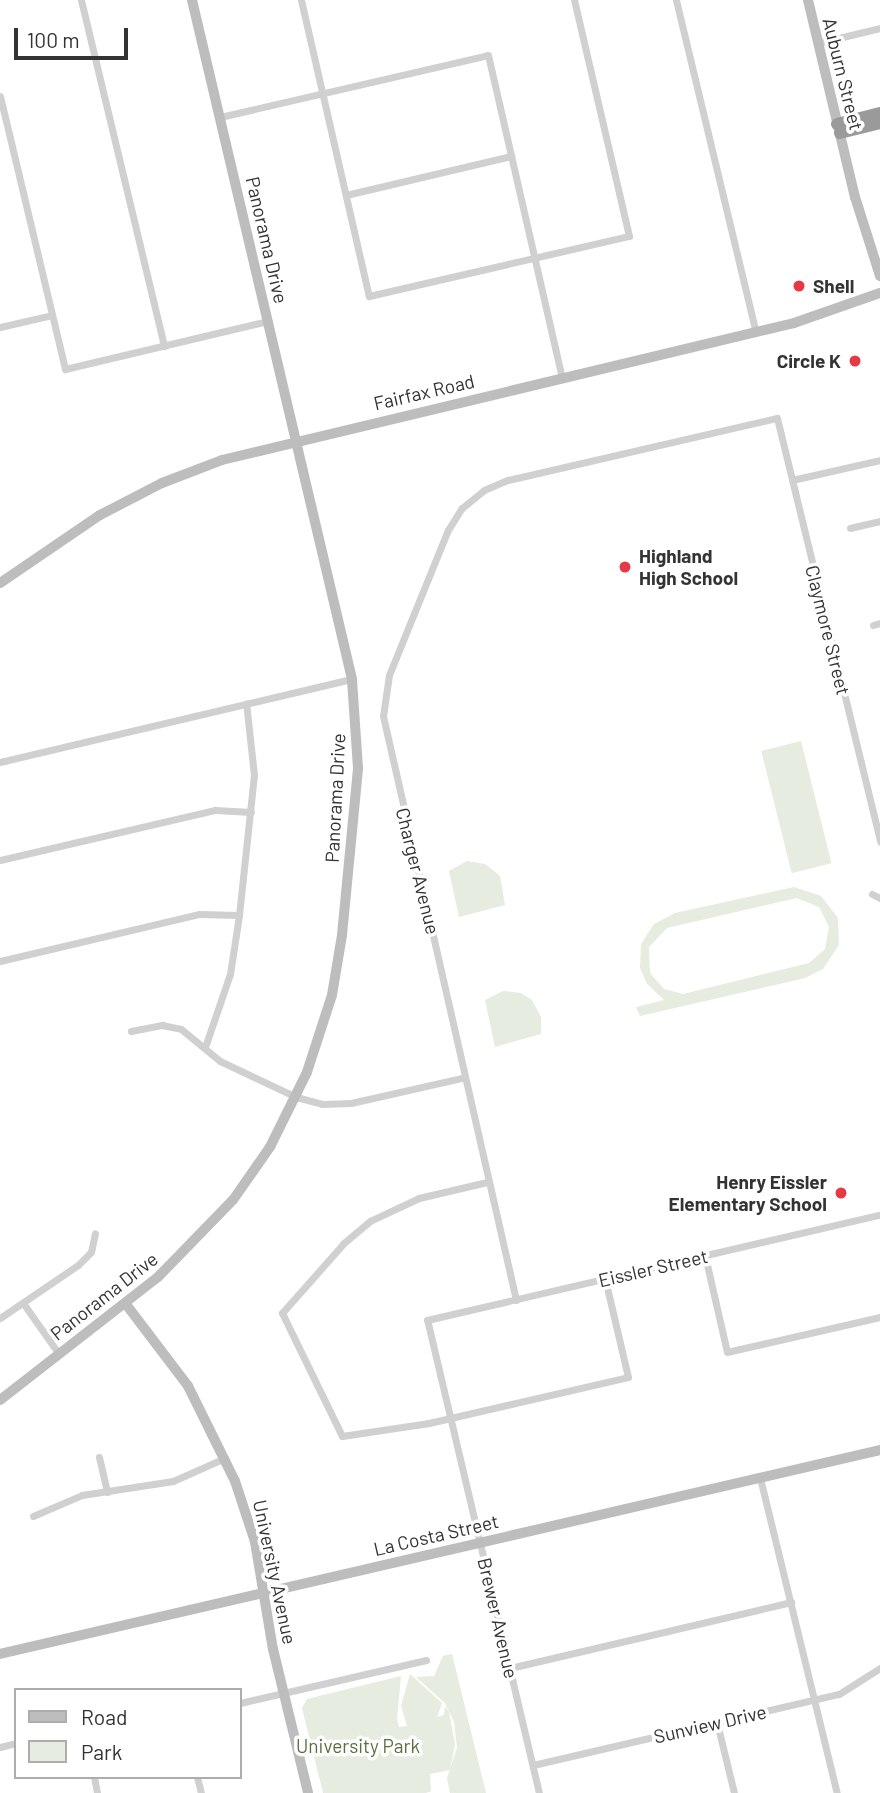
<!DOCTYPE html>
<html>
<head>
<meta charset="utf-8">
<style>
  body { margin:0 }
  #map { position:relative; width:880px; height:1793px; overflow:hidden; background:#fff; font-family:Barlow,sans-serif }
  div>[style] { position:absolute }
  .green>* { inset:0; background:#e6ecdf; transform-origin:0 0 }
  .street>* { height:7px; margin:-3.5px; padding:0 3.5px; transform-origin:3.5px; border-radius:3.5px; background:#d0d0d0 }
  .secondary>* { height:10px; margin:-5px; padding:0 5px; transform-origin:5px; border-radius:5px; background:#bdbdbd }
  .highway>* { height:12px; margin:-6px; padding:0 6px; transform-origin:6px; border-radius:6px; background:#9a9a9a }
  .dots>* { width:19px; height:19px; translate:-50% -50%; box-sizing:border-box; border:4px solid #fff; border-radius:50% }
  span { translate:-50% -50%; white-space:nowrap; text-align:center; line-height:1.15; -webkit-text-stroke:7px #fff; paint-order:stroke }
  .street-label { font-size:19px; color:#333 }
  .poi-label { font-size:19px; color:#333; font-weight:700 }
  .left { translate:0 -50%; text-align:left }
  .right { translate:-100% -50%; text-align:right }
  .park-label { font-size:19px; color:#56703f }
  .legend { position:absolute; left:14px; top:1688px; width:228px; height:91px; box-sizing:border-box; background:#fff; border:2px solid #adadad; margin:0; padding:9px 12px; list-style:none; font-size:21px; color:#333 }
  .legend li { display:flex; align-items:center; gap:14px; height:35px }
  .legend b { width:35px; border:2px solid #adadad }
  .scale { position:absolute; left:14px; top:28px; width:114px; height:32px; box-sizing:border-box; border:4px solid #333; border-top:0; padding-left:9px; font-size:21px; line-height:24px; white-space:nowrap; color:#333; -webkit-text-stroke:5px #fff; paint-order:stroke }
</style>
</head>
<body>
<div id="map">
  <div class="green">
    <div style="left:801px;top:741px;width:126px;height:41px;rotate:76deg"></div>
    <div style="clip-path:polygon(467px 861px,485px 864px,500px 876px,505px 905px,459px 917px,449px 871px)"></div>
    <div style="clip-path:polygon(evenodd,794px 887px,821px 896px,838px 918px,839px 945px,823px 969px,805px 978px,640px 1016px,636px 1007px,664px 1000px,647px 984px,640px 968px,641px 944px,654px 924px,675px 913px,794px 887px,797px 898px,819px 907px,829px 927px,825px 949px,809px 963px,683px 994px,664px 989px,650px 973px,649px 947px,667px 928px,797px 898px)"></div>
    <div style="clip-path:polygon(503px 991px,521px 993px,532px 1000px,541px 1017px,541px 1034px,495px 1047px,485px 1000px)"></div>
    <div style="clip-path:polygon(452px 1654px,486px 1793px,450px 1793px,447px 1778px,457px 1748px,454px 1722px,445px 1703px,416px 1677px,434px 1676px,443px 1656px)"></div>
    <div style="clip-path:polygon(410px 1674px,442px 1703px,437px 1717px,444px 1715px,445px 1706px,449px 1712px,455px 1744px,450px 1770px,430px 1774px,431px 1791px,426px 1793px,323px 1793px,302px 1708px,307px 1699px,401px 1676px,397px 1719px,399px 1727px,407px 1726px,401px 1706px)"></div>
  </div>
  <div class="street">
    <div style="left:81px;top:0;width:356px;rotate:76.5deg"></div>
    <div style="left:301px;top:0;width:304px;rotate:77.1deg"></div>
    <div style="left:369px;top:296px;width:267px;rotate:-13deg"></div>
    <div style="left:629px;top:236px;width:242px;rotate:-103.1deg"></div>
    <div style="left:676px;top:0;width:342px;rotate:76.5deg"></div>
    <div style="left:818px;top:43px;width:64px;rotate:-13.6deg"></div>
    <div style="left:0;top:96px;width:281px;rotate:76.6deg"></div>
    <div style="left:65px;top:369px;width:209px;rotate:-13.3deg"></div>
    <div style="left:220px;top:117px;width:275px;rotate:-13deg"></div>
    <div style="left:488px;top:55px;width:330px;rotate:77.1deg"></div>
    <div style="left:346px;top:195px;width:170px;rotate:-13.3deg"></div>
    <div style="left:0;top:327px;width:53px;rotate:-13deg"></div>
    <div style="left:792px;top:480px;width:90px;rotate:-12.8deg"></div>
    <div style="left:850px;top:528px;width:31px;rotate:-13deg"></div>
    <div style="left:873px;top:625px;width:7px;rotate:-16deg"></div>
    <div style="left:0;top:762px;width:362px;rotate:-13.3deg"></div>
    <div style="left:0;top:860px;width:221px;rotate:-13.1deg"></div>
    <div style="left:215px;top:810px;width:36px;rotate:3deg"></div>
    <div style="left:872px;top:894px;width:9px;rotate:27deg"></div>
    <div style="left:0;top:961px;width:204px;rotate:-13.3deg"></div>
    <div style="left:199px;top:914px;width:40px;rotate:1.4deg"></div>
    <div style="left:131px;top:1031px;width:32px;rotate:-11deg"></div>
    <div style="left:162px;top:1025px;width:19px;rotate:12deg"></div>
    <div style="left:181px;top:1029px;width:50px;rotate:39.4deg"></div>
    <div style="left:220px;top:1061px;width:84px;rotate:25.3deg"></div>
    <div style="left:296px;top:1097px;width:27px;rotate:15deg"></div>
    <div style="left:322px;top:1104px;width:29px;rotate:-2deg"></div>
    <div style="left:351px;top:1103px;width:114px;rotate:-12.7deg"></div>
    <div style="left:205px;top:1047px;width:77px;rotate:-71.1deg"></div>
    <div style="left:230px;top:974px;width:60px;rotate:-81.3deg"></div>
    <div style="left:239px;top:915px;width:141px;rotate:-83.9deg"></div>
    <div style="left:254px;top:775px;width:72px;rotate:-96.3deg"></div>
    <div style="left:487px;top:1182px;width:70px;rotate:166.8deg"></div>
    <div style="left:419px;top:1198px;width:54px;rotate:154.9deg"></div>
    <div style="left:370px;top:1221px;width:35px;rotate:140deg"></div>
    <div style="left:343px;top:1244px;width:92px;rotate:131.5deg"></div>
    <div style="left:282px;top:1313px;width:137px;rotate:64deg"></div>
    <div style="left:342px;top:1436px;width:88px;rotate:-8.5deg"></div>
    <div style="left:429px;top:1423px;width:204px;rotate:-13deg"></div>
    <div style="left:628px;top:1377px;width:101px;rotate:-103.2deg"></div>
    <div style="left:705px;top:1256px;width:98px;rotate:77.1deg"></div>
    <div style="left:727px;top:1352px;width:157px;rotate:-12.9deg"></div>
    <div style="left:516px;top:1300px;width:599px;rotate:-102.83deg"></div>
    <div style="left:383px;top:716px;width:41px;rotate:-81.7deg"></div>
    <div style="left:389px;top:675px;width:157px;rotate:-67.9deg"></div>
    <div style="left:448px;top:530px;width:26px;rotate:-58deg"></div>
    <div style="left:462px;top:508px;width:28px;rotate:-39deg"></div>
    <div style="left:484px;top:490px;width:26px;rotate:-23deg"></div>
    <div style="left:508px;top:480px;width:276px;rotate:-13deg"></div>
    <div style="left:777px;top:418px;width:436px;rotate:76.3deg"></div>
    <div style="left:23px;top:1303px;width:62px;rotate:54.8deg"></div>
    <div style="left:0;top:1318px;width:94px;rotate:-34.2deg"></div>
    <div style="left:78px;top:1265px;width:18px;rotate:-45deg"></div>
    <div style="left:91px;top:1252px;width:19px;rotate:-78deg"></div>
    <div style="left:99px;top:1457px;width:36px;rotate:77deg"></div>
    <div style="left:760px;top:1478px;width:324px;rotate:76.3deg"></div>
    <div style="left:33px;top:1516px;width:53px;rotate:-23.2deg"></div>
    <div style="left:82px;top:1495px;width:92px;rotate:-8.7deg"></div>
    <div style="left:173px;top:1481px;width:57px;rotate:-23.9deg"></div>
    <div style="left:510px;top:1668px;width:289px;rotate:-13.2deg"></div>
    <div style="left:240px;top:1703px;width:191px;rotate:-13deg"></div>
    <div style="left:717px;top:1723px;width:72px;rotate:76.3deg"></div>
    <div style="left:0;top:1747px;width:16px;rotate:-14deg"></div>
    <div style="left:533px;top:1765px;width:314px;rotate:-13.1deg"></div>
    <div style="left:839px;top:1694px;width:49px;rotate:-32.4deg"></div>
    <div style="left:94px;top:1777px;width:16px;rotate:79deg"></div>
    <div style="left:197px;top:1777px;width:16px;rotate:76deg"></div>
    <div style="left:539px;top:1793px;width:486px;rotate:-103.3deg"></div>
    <div style="left:427px;top:1320px;width:465px;rotate:-13.1deg"></div>
  </div>
  <div class="secondary">
    <div style="left:808px;top:0;width:203px;rotate:76.6deg"></div>
    <div style="left:855px;top:197px;width:83px;rotate:72.4deg"></div>
    <div style="left:0;top:583px;width:121px;rotate:-34.2deg"></div>
    <div style="left:100px;top:515px;width:70px;rotate:-27.3deg"></div>
    <div style="left:162px;top:483px;width:64px;rotate:-21deg"></div>
    <div style="left:222px;top:460px;width:588px;rotate:-13.47deg"></div>
    <div style="left:794px;top:323px;width:91px;rotate:-19.2deg"></div>
    <div style="left:125px;top:1303px;width:104px;rotate:52.8deg"></div>
    <div style="left:188px;top:1386px;width:106px;rotate:63.7deg"></div>
    <div style="left:235px;top:1481px;width:64px;rotate:71.8deg"></div>
    <div style="left:255px;top:1542px;width:109px;rotate:80.5deg"></div>
    <div style="left:273px;top:1649px;width:148px;rotate:76.3deg"></div>
    <div style="left:0;top:1400px;width:200px;rotate:-37.9deg"></div>
    <div style="left:158px;top:1277px;width:107px;rotate:-45.8deg"></div>
    <div style="left:233px;top:1200px;width:65px;rotate:-55.1deg"></div>
    <div style="left:270px;top:1147px;width:84px;rotate:-63.7deg"></div>
    <div style="left:307px;top:1072px;width:81px;rotate:-72deg"></div>
    <div style="left:332px;top:995px;width:61px;rotate:-80.5deg"></div>
    <div style="left:342px;top:935px;width:168px;rotate:-84.5deg"></div>
    <div style="left:358px;top:768px;width:89px;rotate:-93.9deg"></div>
    <div style="left:352px;top:679px;width:698px;rotate:-103.26deg"></div>
    <div style="left:0;top:1654px;width:903px;rotate:-13.05deg"></div>
  </div>
  <div class="highway">
    <div style="left:837px;top:124px;width:44px;rotate:-14.3deg"></div>
    <div style="left:840px;top:133px;width:41px;rotate:-14deg"></div>
  </div>
  <div class="dots">
    <div style="left:799px;top:286px;background:#e63946"></div>
    <div style="left:855px;top:361px;background:#e63946"></div>
    <div style="left:625px;top:567px;background:#e63946"></div>
    <div style="left:841px;top:1193px;background:#e63946"></div>
  </div>
  <div class="street-label">
    <span style="left:843px;top:74px;rotate:76deg">Auburn Street</span>
    <span style="left:267px;top:240px;rotate:77deg">Panorama Drive</span>
    <span style="left:424px;top:392px;rotate:-13deg">Fairfax Road</span>
    <span style="left:828px;top:630px;rotate:76deg">Claymore Street</span>
    <span style="left:335px;top:798px;rotate:-87deg">Panorama Drive</span>
    <span style="left:418px;top:871px;rotate:76deg">Charger Avenue</span>
    <span style="left:653px;top:1268px;rotate:-13deg">Eissler Street</span>
    <span style="left:104px;top:1296px;rotate:-38deg">Panorama Drive</span>
    <span style="left:436px;top:1535px;rotate:-13deg">La Costa Street</span>
    <span style="left:275px;top:1572px;rotate:78deg">University Avenue</span>
    <span style="left:498px;top:1618px;rotate:77deg">Brewer Avenue</span>
    <span style="left:710px;top:1724px;rotate:-13deg">Sunview Drive</span>
  </div>
  <div class="poi-label">
    <span class="left" style="left:813px;top:286px">Shell</span>
    <span class="right" style="left:841px;top:361px">Circle K</span>
    <span class="left" style="left:639px;top:567px">Highland<br>High School</span>
    <span class="right" style="left:827px;top:1193px">Henry Eissler<br>Elementary School</span>
  </div>
  <div class="park-label">
    <span style="left:358px;top:1746px">University Park</span>
  </div>
  <ul class="legend">
  <li><b style="height:9px;background:#bdbdbd"></b>Road</li>
  <li><b style="height:19px;background:#e6ecdf"></b>Park</li>
  </ul>
  <div class="scale">100 m</div>
</div>
</body>
</html>
